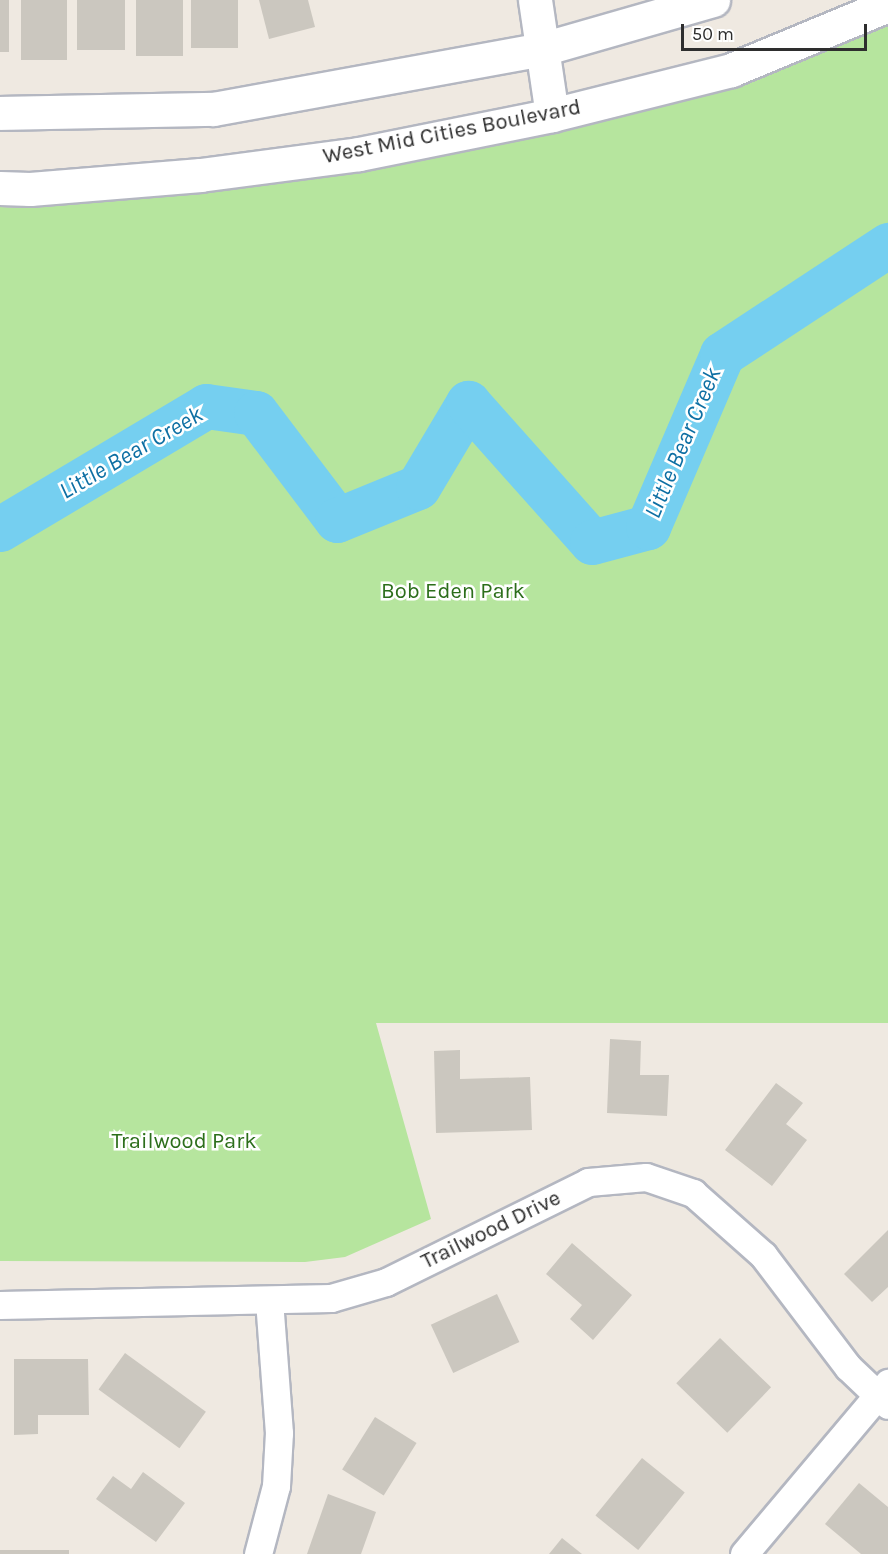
<!DOCTYPE html>
<html>
<head>
<meta charset="utf-8">
<style>
  body { margin:0 }
  #map { position:relative; width:888px; height:1554px; overflow:hidden; background:#efe9e1; font-family:Karla,sans-serif }
  div>[style] { position:absolute }
  .green>* { inset:0; background:#b6e59e }
  .river>* { height:45px; margin:-22.5px; padding:0 22.5px; transform-origin:22.5px; border-radius:22.5px; background:#75cff0 }
  .building>* { inset:0; background:#cbc7bf; transform-origin:0 0 }
  .roads { filter:drop-shadow(2px 0 #b4b7c1) drop-shadow(-2px 0 #b4b7c1) drop-shadow(0 2px #b4b7c1) drop-shadow(0 -2px #b4b7c1) }
  .minor>* { height:27px; margin:-13.5px; padding:0 13.5px; transform-origin:13.5px; border-radius:13.5px; background:#fff }
  .tertiary>* { height:33px; margin:-16.5px; padding:0 16.5px; transform-origin:16.5px; border-radius:16.5px; background:#fff }
  .secondary>* { height:33px; margin:-16.5px; padding:0 16.5px; transform-origin:16.5px; border-radius:16.5px; background:#fff }
  span { translate:-50% -50%; white-space:nowrap; text-align:center; line-height:1.15; -webkit-text-stroke:5px #fff; paint-order:stroke }
  .street-label { font-size:22px; color:#2e2e2e }
  .park-label { font-size:22px; color:#2c6e1b }
  .water-label { font-size:24px; color:#0d6fa3; font-style:italic }
  .scale { position:absolute; left:681px; top:24px; width:186px; height:27px; box-sizing:border-box; border:3px solid #2e2e2e; border-top:0; padding-left:8px; font-size:18px; line-height:21px; white-space:nowrap; color:#2e2e2e; -webkit-text-stroke:4px #fff; paint-order:stroke }
</style>
</head>
<body>
<div id="map">
  <div class="green">
    <div style="clip-path:polygon(888px 17px,888px 1023px,376px 1023px,431px 1219px,345px 1257px,305px 1262px,0 1261px,0 207px,32px 208px,202px 193px,360px 171px,554px 131px)"></div>
  </div>
  <div class="river">
    <div style="left:0;top:529px;width:240px;rotate:-30.8deg"></div>
    <div style="left:206px;top:406px;width:50px;rotate:8deg"></div>
    <div style="left:256px;top:413px;width:134px;rotate:52.9deg"></div>
    <div style="left:337px;top:520px;width:87px;rotate:-22.2deg"></div>
    <div style="left:418px;top:487px;width:98px;rotate:-59.2deg"></div>
    <div style="left:468px;top:403px;width:186px;rotate:48.3deg"></div>
    <div style="left:592px;top:542px;width:58px;rotate:-15deg"></div>
    <div style="left:648px;top:527px;width:188px;rotate:-66.8deg"></div>
    <div style="left:722px;top:354px;width:199px;rotate:-33.3deg"></div>
  </div>
  <div class="building">
    <div style="left:0;top:0;width:9px;height:52px"></div>
    <div style="left:21px;top:0;width:46px;height:60px"></div>
    <div style="left:77px;top:0;width:48px;height:50px"></div>
    <div style="left:136px;top:0;width:47px;height:56px"></div>
    <div style="left:191px;top:0;width:47px;height:48px"></div>
    <div style="clip-path:polygon(259px 0,308px 0,315px 27px,269px 39px)"></div>
    <div style="clip-path:polygon(610px 1039px,641px 1041px,640px 1075px,669px 1075px,667px 1116px,607px 1113px)"></div>
    <div style="clip-path:polygon(460px 1050px,460px 1079px,530px 1077px,532px 1130px,436px 1133px,434px 1051px)"></div>
    <div style="clip-path:polygon(776px 1083px,803px 1103px,786px 1124px,807px 1140px,772px 1186px,725px 1150px)"></div>
    <div style="clip-path:polygon(888px 1230px,888px 1287px,872px 1302px,844px 1274px)"></div>
    <div style="clip-path:polygon(572px 1243px,632px 1295px,593px 1340px,570px 1319px,582px 1305px,546px 1274px)"></div>
    <div style="left:497px;top:1294px;width:53px;height:73px;rotate:65deg"></div>
    <div style="left:720px;top:1338px;width:71px;height:63px;rotate:44deg"></div>
    <div style="left:125px;top:1353px;width:100px;height:45px;rotate:36deg"></div>
    <div style="clip-path:polygon(14px 1359px,88px 1359px,89px 1415px,38px 1415px,38px 1434px,14px 1435px)"></div>
    <div style="left:375px;top:1417px;width:49px;height:62px;rotate:32deg"></div>
    <div style="left:642px;top:1458px;width:55px;height:74px;rotate:39deg"></div>
    <div style="clip-path:polygon(143px 1472px,185px 1503px,156px 1542px,96px 1499px,113px 1476px,131px 1489px)"></div>
    <div style="clip-path:polygon(859px 1483px,888px 1507px,888px 1554px,861px 1554px,825px 1524px)"></div>
    <div style="clip-path:polygon(328px 1494px,376px 1512px,361px 1554px,307px 1554px)"></div>
    <div style="clip-path:polygon(562px 1538px,582px 1554px,549px 1554px)"></div>
    <div style="left:0;top:1550px;width:69px;height:4px"></div>
  </div>
  <div class="roads">
    <div class="minor">
      <div style="left:0;top:1305px;width:331px;rotate:-1.2deg"></div>
      <div style="left:331px;top:1298px;width:57px;rotate:-16.2deg"></div>
      <div style="left:386px;top:1282px;width:225px;rotate:-26.3deg"></div>
      <div style="left:588px;top:1182px;width:58px;rotate:-4.9deg"></div>
      <div style="left:646px;top:1177px;width:50px;rotate:18.8deg"></div>
      <div style="left:693px;top:1193px;width:94px;rotate:41.5deg"></div>
      <div style="left:763px;top:1255px;width:141px;rotate:52.8deg"></div>
      <div style="left:848px;top:1367px;width:55px;rotate:43.5deg"></div>
      <div style="left:258px;top:1554px;width:70px;rotate:-75.2deg"></div>
      <div style="left:276px;top:1486px;width:53px;rotate:-86.8deg"></div>
      <div style="left:279px;top:1433px;width:132px;rotate:-94.3deg"></div>
      <div style="left:744px;top:1554px;width:224px;rotate:-49.9deg"></div>
    </div>
    <div class="tertiary">
      <div style="left:535px;top:0;width:116px;rotate:81.6deg"></div>
    </div>
    <div class="secondary">
      <div style="left:0;top:113px;width:213px;rotate:-1.1deg"></div>
      <div style="left:213px;top:109px;width:334px;rotate:-10.3deg"></div>
      <div style="left:542px;top:49px;width:178px;rotate:-16deg"></div>
      <div style="left:0;top:188px;width:30px;rotate:2deg"></div>
      <div style="left:30px;top:189px;width:171px;rotate:-4.7deg"></div>
      <div style="left:200px;top:175px;width:160px;rotate:-7.5deg"></div>
      <div style="left:359px;top:154px;width:197px;rotate:-11.4deg"></div>
      <div style="left:552px;top:115px;width:185px;rotate:-14.1deg"></div>
      <div style="left:731px;top:70px;width:170px;rotate:-22.5deg"></div>
    </div>
  </div>
  <div class="street-label">
    <span style="left:452px;top:132px;rotate:-11deg">West Mid Cities Boulevard</span>
    <span style="left:491px;top:1230px;rotate:-26deg">Trailwood Drive</span>
  </div>
  <div class="park-label">
    <span style="left:453px;top:592px">Bob Eden Park</span>
    <span style="left:184px;top:1142px">Trailwood Park</span>
  </div>
  <div class="water-label">
    <span style="left:683px;top:443px;rotate:-67deg">Little Bear Creek</span>
    <span style="left:131px;top:453px;rotate:-30deg">Little Bear Creek</span>
  </div>
  <div class="scale">50 m</div>
</div>
</body>
</html>
